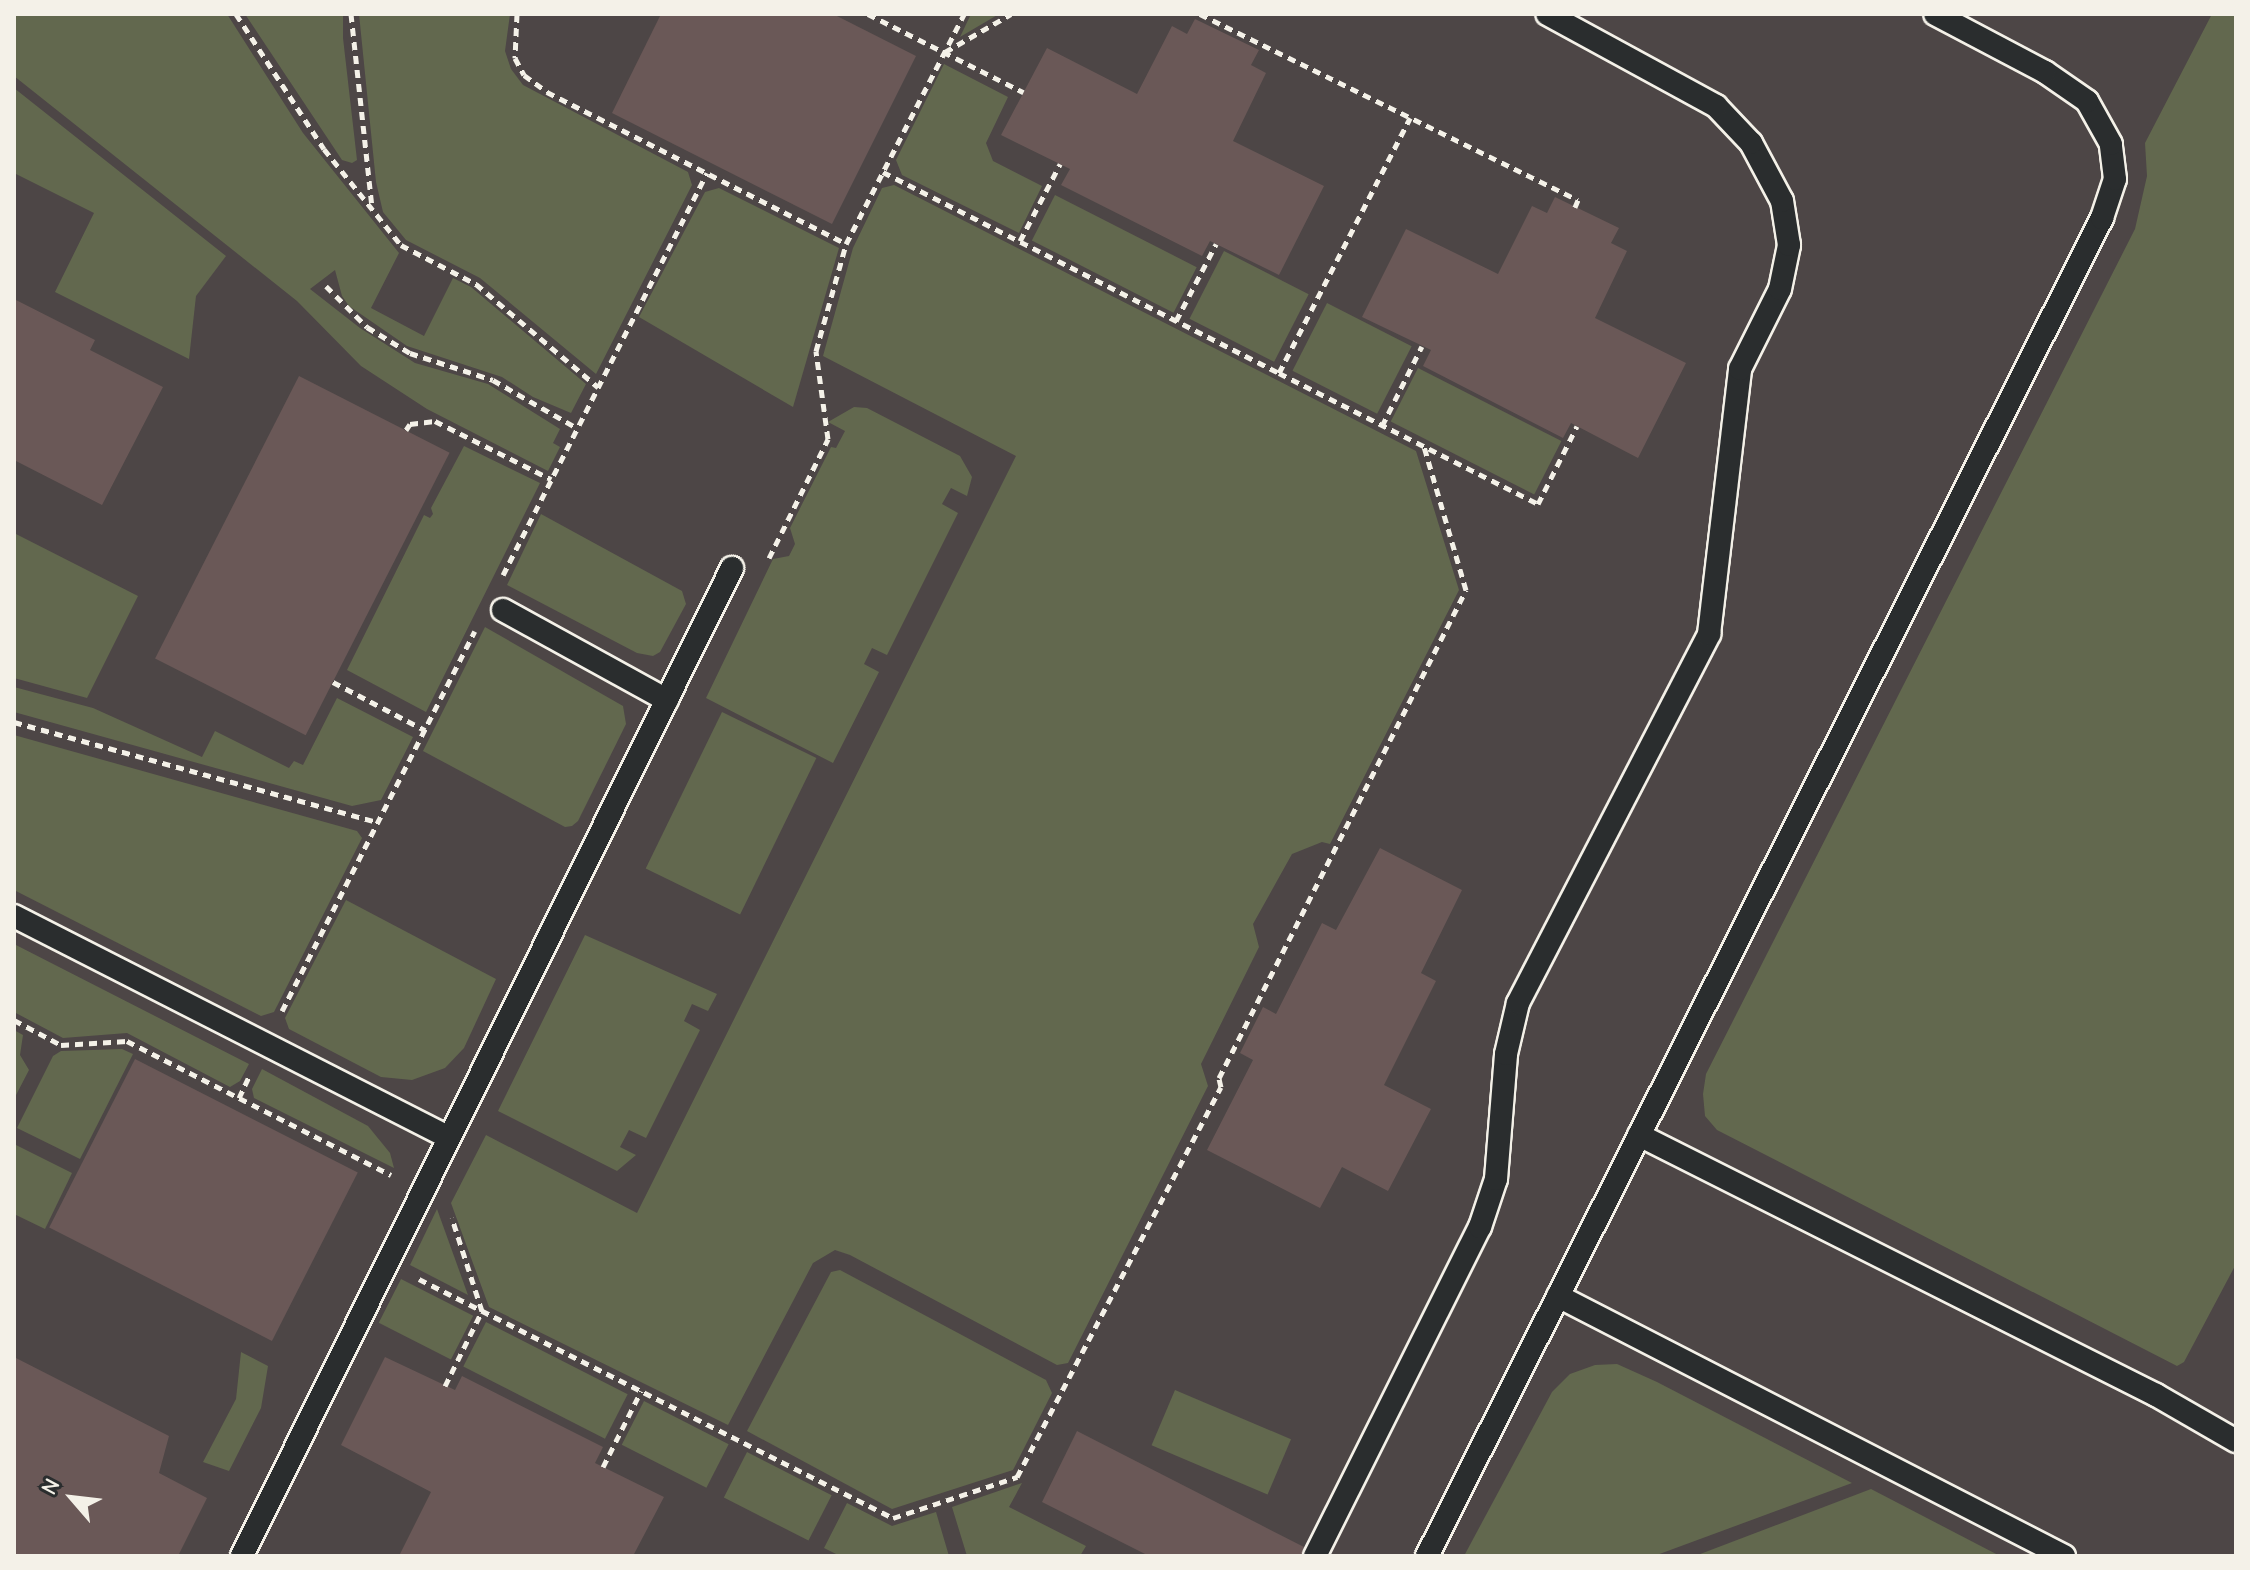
<!DOCTYPE html>
<html>
<head>
<meta charset="utf-8">
<style>
  body { margin:0 }
  #map { position:relative; width:2250px; height:1570px; overflow:hidden; background:#3d3a3a; font-family:"Comic Neue",sans-serif }
  div>[style] { position:absolute }
  .built>* { inset:0; background:#4d4646; transform-origin:0 0 }
  .green>* { inset:0; background:#62684e; transform-origin:0 0 }
  .building>* { inset:0; background:#6a5857; transform-origin:0 0 }
  .path>* { height:5px; margin-top:-2.5px; transform-origin:0; background:repeating-linear-gradient(90deg,#f4f1e8 0 8px,transparent 0 14px) }
  .roads { filter:drop-shadow(2px 0 #f4f1e8) drop-shadow(-2px 0 #f4f1e8) drop-shadow(0 2px #f4f1e8) drop-shadow(0 -2px #f4f1e8) }
  .service>* { height:22px; margin:-11px; padding:0 11px; transform-origin:11px; border-radius:11px; background:#2a2d2e }
  span { translate:-50% -50%; white-space:nowrap; text-align:center; line-height:1.15; -webkit-text-stroke:8px #2a2d2e; paint-order:stroke }
  .frame { position:absolute; inset:0; border:16px solid #f4f1e8; pointer-events:none }
  .north { position:absolute; left:32px; top:1458px; width:80px; height:80px; -webkit-text-stroke:6px #2a2d2e; paint-order:stroke; rotate:298deg; font-size:22px; font-weight:700; line-height:32px; text-align:center; color:#f4f1e8 }
  .north::after { content:''; display:block; margin:auto; width:28px; height:36px; background:#f4f1e8; clip-path:polygon(50% 0,100% 100%,50% 72%,0 100%) }
</style>
</head>
<body>
<div id="map">
  <div class="built">
    <div style="left:14px;top:14px;width:2222px;height:1542px"></div>
  </div>
  <div class="green">
    <div style="clip-path:polygon(14px 14px,227px 14px,303px 133px,399px 253px,371px 308px,424px 336px,453px 278px,471px 287px,586px 384px,571px 413px,533px 397px,502px 377px,407px 346px,349px 306px,342px 296px,335px 270px,310px 289px,360px 328px,415px 363px,488px 384px,560px 429px,553px 443px,560px 447px,548px 471px,427px 409px,361px 366px,297px 301px,14px 76px)"></div>
    <div style="clip-path:polygon(245px 14px,343px 14px,343px 38px,357px 160px,352px 163px,342px 160px)"></div>
    <div style="clip-path:polygon(359px 14px,510px 14px,505px 51px,511px 69px,523px 85px,688px 172px,692px 185px,596px 374px,480px 278px,406px 240px,383px 212px,376px 182px)"></div>
    <div style="clip-path:polygon(971px 14px,999px 14px,960px 37px)"></div>
    <div style="clip-path:polygon(2212px 14px,2236px 14px,2236px 1264px,2184px 1362px,2177px 1366px,1717px 1130px,1705px 1116px,1703px 1094px,1706px 1074px,2135px 229px,2147px 176px,2145px 143px)"></div>
    <div style="clip-path:polygon(944px 64px,1008px 97px,986px 143px,993px 161px,1042px 186px,1019px 233px,902px 175px,896px 160px)"></div>
    <div style="clip-path:polygon(14px 88px,226px 256px,196px 296px,189px 359px,55px 292px,94px 213px,14px 173px)"></div>
    <div style="clip-path:polygon(894px 185px,1416px 451px,1459px 590px,1330px 844px,1322px 842px,1292px 854px,1253px 924px,1259px 947px,1201px 1064px,1208px 1086px,1068px 1363px,1057px 1365px,850px 1255px,835px 1250px,813px 1263px,728px 1425px,489px 1307px,451px 1203px,486px 1135px,637px 1213px,1016px 456px,823px 356px,853px 248px,882px 188px)"></div>
    <div style="clip-path:polygon(719px 188px,839px 248px,793px 407px,639px 317px,705px 192px)"></div>
    <div style="left:1055px;top:195px;width:159px;height:51px;rotate:27deg"></div>
    <div style="left:1224px;top:251px;width:95px;height:76px;rotate:27deg"></div>
    <div style="left:1327px;top:303px;width:95px;height:76px;rotate:27deg"></div>
    <div style="left:1418px;top:368px;width:161px;height:60px;rotate:27deg"></div>
    <div style="clip-path:polygon(854px 407px,867px 408px,960px 456px,972px 477px,967px 496px,951px 488px,942px 504px,958px 513px,887px 655px,872px 648px,864px 664px,879px 672px,833px 763px,706px 698px,773px 559px,789px 556px,795px 544px,790px 528px,831px 447px,836px 448px,845px 431px,828px 422px)"></div>
    <div style="clip-path:polygon(464px 446px,540px 483px,426px 712px,347px 670px,424px 515px,430px 518px,433px 514px,431px 508px)"></div>
    <div style="clip-path:polygon(541px 514px,682px 591px,686px 604px,660px 652px,653px 656px,637px 653px,507px 585px)"></div>
    <div style="clip-path:polygon(14px 533px,138px 596px,87px 698px,14px 678px)"></div>
    <div style="clip-path:polygon(485px 627px,623px 706px,626px 724px,578px 821px,572px 826px,565px 827px,423px 751px)"></div>
    <div style="clip-path:polygon(14px 687px,93px 708px,202px 757px,215px 731px,289px 768px,294px 761px,303px 765px,337px 698px,413px 737px,381px 800px,352px 806px,14px 712px)"></div>
    <div style="left:722px;top:712px;width:105px;height:174px;rotate:26deg"></div>
    <div style="clip-path:polygon(14px 735px,357px 831px,362px 838px,274px 1012px,261px 1016px,14px 890px)"></div>
    <div style="clip-path:polygon(346px 900px,496px 979px,464px 1048px,445px 1068px,412px 1080px,381px 1077px,289px 1029px,285px 1018px)"></div>
    <div style="clip-path:polygon(585px 935px,717px 994px,708px 1011px,692px 1004px,684px 1021px,700px 1030px,646px 1138px,629px 1130px,620px 1147px,636px 1155px,617px 1171px,498px 1111px)"></div>
    <div style="clip-path:polygon(14px 944px,249px 1064px,240px 1081px,230px 1087px,127px 1033px,63px 1038px,14px 1012px)"></div>
    <div style="clip-path:polygon(14px 1030px,23px 1035px,20px 1055px,29px 1070px,14px 1099px)"></div>
    <div style="clip-path:polygon(122px 1049px,133px 1054px,80px 1159px,17px 1128px,53px 1056px,61px 1051px)"></div>
    <div style="clip-path:polygon(262px 1069px,368px 1126px,390px 1153px,394px 1168px,254px 1098px,252px 1089px)"></div>
    <div style="clip-path:polygon(14px 1144px,72px 1173px,45px 1229px,14px 1214px)"></div>
    <div style="clip-path:polygon(437px 1209px,468px 1295px,410px 1265px)"></div>
    <div style="clip-path:polygon(840px 1270px,1046px 1380px,1052px 1393px,1013px 1470px,892px 1509px,747px 1431px,831px 1272px)"></div>
    <div style="left:401px;top:1279px;width:81px;height:49px;rotate:27deg"></div>
    <div style="left:486px;top:1322px;width:159px;height:50px;rotate:27deg"></div>
    <div style="clip-path:polygon(241px 1352px,268px 1366px,261px 1408px,229px 1471px,203px 1462px,236px 1399px)"></div>
    <div style="clip-path:polygon(1617px 1364px,1657px 1382px,1852px 1483px,1654px 1556px,1464px 1556px,1552px 1392px,1570px 1374px,1595px 1365px)"></div>
    <div style="left:1175px;top:1390px;width:126px;height:60px;rotate:23deg"></div>
    <div style="left:644px;top:1401px;width:95px;height:49px;rotate:27deg"></div>
    <div style="left:747px;top:1452px;width:95px;height:51px;rotate:27deg"></div>
    <div style="clip-path:polygon(1022px 1483px,1009px 1507px,1086px 1546px,1080px 1556px,967px 1556px,952px 1507px)"></div>
    <div style="clip-path:polygon(1871px 1489px,2000px 1556px,1695px 1556px)"></div>
    <div style="clip-path:polygon(847px 1503px,892px 1526px,936px 1512px,949px 1556px,840px 1556px,824px 1548px)"></div>
  </div>
  <div class="building">
    <div style="clip-path:polygon(661px 14px,833px 14px,916px 56px,832px 224px,612px 113px)"></div>
    <div style="clip-path:polygon(1195px 19px,1259px 50px,1251px 65px,1266px 73px,1233px 141px,1324px 186px,1279px 275px,1210px 241px,1202px 256px,1061px 185px,1070px 169px,1001px 135px,1047px 48px,1137px 94px,1172px 26px,1187px 34px)"></div>
    <div style="clip-path:polygon(1555px 197px,1619px 228px,1611px 243px,1627px 251px,1595px 318px,1686px 363px,1638px 458px,1571px 423px,1563px 438px,1423px 366px,1431px 350px,1362px 317px,1406px 229px,1498px 274px,1532px 206px,1547px 213px)"></div>
    <div style="clip-path:polygon(14px 299px,95px 340px,90px 350px,163px 387px,102px 505px,14px 460px)"></div>
    <div style="left:299px;top:376px;width:169px;height:317px;rotate:27deg"></div>
    <div style="clip-path:polygon(1380px 848px,1462px 890px,1421px 973px,1436px 981px,1384px 1085px,1431px 1109px,1388px 1191px,1342px 1167px,1320px 1208px,1207px 1150px,1253px 1060px,1240px 1053px,1263px 1007px,1276px 1014px,1322px 923px,1336px 930px)"></div>
    <div style="left:135px;top:1059px;width:250px;height:189px;rotate:27deg"></div>
    <div style="clip-path:polygon(14px 1357px,169px 1436px,159px 1473px,207px 1498px,178px 1556px,14px 1556px)"></div>
    <div style="clip-path:polygon(385px 1357px,455px 1390px,462px 1376px,603px 1447px,595px 1463px,664px 1497px,633px 1556px,399px 1556px,431px 1492px,341px 1445px)"></div>
    <div style="clip-path:polygon(1077px 1431px,1304px 1547px,1301px 1556px,1149px 1556px,1042px 1502px)"></div>
  </div>
  <div class="path">
    <div style="left:236px;top:14px;width:161px;rotate:56.9deg"></div>
    <div style="left:324px;top:149px;width:123px;rotate:51.3deg"></div>
    <div style="left:401px;top:245px;width:85px;rotate:27.5deg"></div>
    <div style="left:476px;top:284px;width:160px;rotate:40.2deg"></div>
    <div style="left:351px;top:14px;width:195px;rotate:83.8deg"></div>
    <div style="left:517px;top:14px;width:44px;rotate:92.6deg"></div>
    <div style="left:515px;top:58px;width:19px;rotate:62deg"></div>
    <div style="left:524px;top:75px;width:29px;rotate:36deg"></div>
    <div style="left:547px;top:92px;width:335px;rotate:26.9deg"></div>
    <div style="left:868px;top:14px;width:174px;rotate:26.7deg"></div>
    <div style="left:1200px;top:14px;width:421px;rotate:26.2deg"></div>
    <div style="left:1578px;top:200px;width:8px;rotate:113deg"></div>
    <div style="left:945px;top:52px;width:76px;rotate:-29.9deg"></div>
    <div style="left:883px;top:172px;width:444px;rotate:26.9deg"></div>
    <div style="left:1279px;top:373px;width:287px;rotate:-62.8deg"></div>
    <div style="left:1020px;top:241px;width:87px;rotate:-62.5deg"></div>
    <div style="left:326px;top:286px;width:58px;rotate:45deg"></div>
    <div style="left:367px;top:327px;width:50px;rotate:31.2deg"></div>
    <div style="left:410px;top:353px;width:87px;rotate:18deg"></div>
    <div style="left:493px;top:380px;width:97px;rotate:29.7deg"></div>
    <div style="left:1176px;top:321px;width:87px;rotate:-62.5deg"></div>
    <div style="left:1279px;top:373px;width:290px;rotate:26.8deg"></div>
    <div style="left:1538px;top:504px;width:87px;rotate:-63.4deg"></div>
    <div style="left:1382px;top:426px;width:89px;rotate:-63.4deg"></div>
    <div style="left:406px;top:430px;width:7px;rotate:-56deg"></div>
    <div style="left:410px;top:424px;width:25px;rotate:-7deg"></div>
    <div style="left:435px;top:421px;width:130px;rotate:26.6deg"></div>
    <div style="left:769px;top:558px;width:133px;rotate:-63.6deg"></div>
    <div style="left:828px;top:439px;width:89px;rotate:-97.8deg"></div>
    <div style="left:816px;top:351px;width:111px;rotate:-74.3deg"></div>
    <div style="left:846px;top:244px;width:259px;rotate:-62.8deg"></div>
    <div style="left:503px;top:575px;width:451px;rotate:-63.1deg"></div>
    <div style="left:333px;top:682px;width:104px;rotate:27.6deg"></div>
    <div style="left:14px;top:722px;width:377px;rotate:15.4deg"></div>
    <div style="left:282px;top:1011px;width:426px;rotate:-63.1deg"></div>
    <div style="left:14px;top:1020px;width:53px;rotate:28deg"></div>
    <div style="left:61px;top:1045px;width:66px;rotate:-3.5deg"></div>
    <div style="left:127px;top:1041px;width:296px;rotate:26.9deg"></div>
    <div style="left:239px;top:1098px;width:23px;rotate:-65deg"></div>
    <div style="left:419px;top:1279px;width:531px;rotate:26.76deg"></div>
    <div style="left:893px;top:1518px;width:131px;rotate:-18.3deg"></div>
    <div style="left:1017px;top:1477px;width:440px;rotate:-62.4deg"></div>
    <div style="left:1221px;top:1087px;width:9px;rotate:-103deg"></div>
    <div style="left:1219px;top:1078px;width:547px;rotate:-63.15deg"></div>
    <div style="left:1466px;top:590px;width:150px;rotate:-106.3deg"></div>
    <div style="left:445px;top:1386px;width:84px;rotate:-63.7deg"></div>
    <div style="left:482px;top:1311px;width:98px;rotate:-107.9deg"></div>
    <div style="left:603px;top:1467px;width:85px;rotate:-63.4deg"></div>
  </div>
  <div class="roads">
    <div class="service">
      <div style="left:503px;top:610px;width:187px;rotate:28.8deg"></div>
      <div style="left:14px;top:916px;width:488px;rotate:27deg"></div>
      <div style="left:1639px;top:1135px;width:579px;rotate:26.7deg"></div>
      <div style="left:2156px;top:1395px;width:92px;rotate:29.9deg"></div>
      <div style="left:1558px;top:1296px;width:569px;rotate:27.2deg"></div>
      <div style="left:242px;top:1556px;width:1103px;rotate:-63.62deg"></div>
      <div style="left:1315px;top:1556px;width:368px;rotate:-63.4deg"></div>
      <div style="left:1480px;top:1227px;width:51px;rotate:-71.6deg"></div>
      <div style="left:1496px;top:1179px;width:125px;rotate:-85.4deg"></div>
      <div style="left:1506px;top:1054px;width:52px;rotate:-76.8deg"></div>
      <div style="left:1518px;top:1003px;width:416px;rotate:-62.6deg"></div>
      <div style="left:1709px;top:634px;width:267px;rotate:-83.3deg"></div>
      <div style="left:1740px;top:369px;width:89px;rotate:-63.4deg"></div>
      <div style="left:1780px;top:289px;width:45px;rotate:-78.4deg"></div>
      <div style="left:1789px;top:245px;width:45px;rotate:-99deg"></div>
      <div style="left:1782px;top:201px;width:66px;rotate:-118.1deg"></div>
      <div style="left:1751px;top:143px;width:51px;rotate:-133.4deg"></div>
      <div style="left:1716px;top:106px;width:192px;rotate:-151.4deg"></div>
      <div style="left:1427px;top:1556px;width:1499px;rotate:-63.23deg"></div>
      <div style="left:2102px;top:218px;width:41px;rotate:-71.6deg"></div>
      <div style="left:2115px;top:179px;width:35px;rotate:-97deg"></div>
      <div style="left:2111px;top:144px;width:49px;rotate:-119.2deg"></div>
      <div style="left:2087px;top:101px;width:51px;rotate:-145.4deg"></div>
      <div style="left:2045px;top:72px;width:124px;rotate:-152.2deg"></div>
    </div>
  </div>
  <div class="frame"></div>
  <div class="north">N</div>
</div>
</body>
</html>
